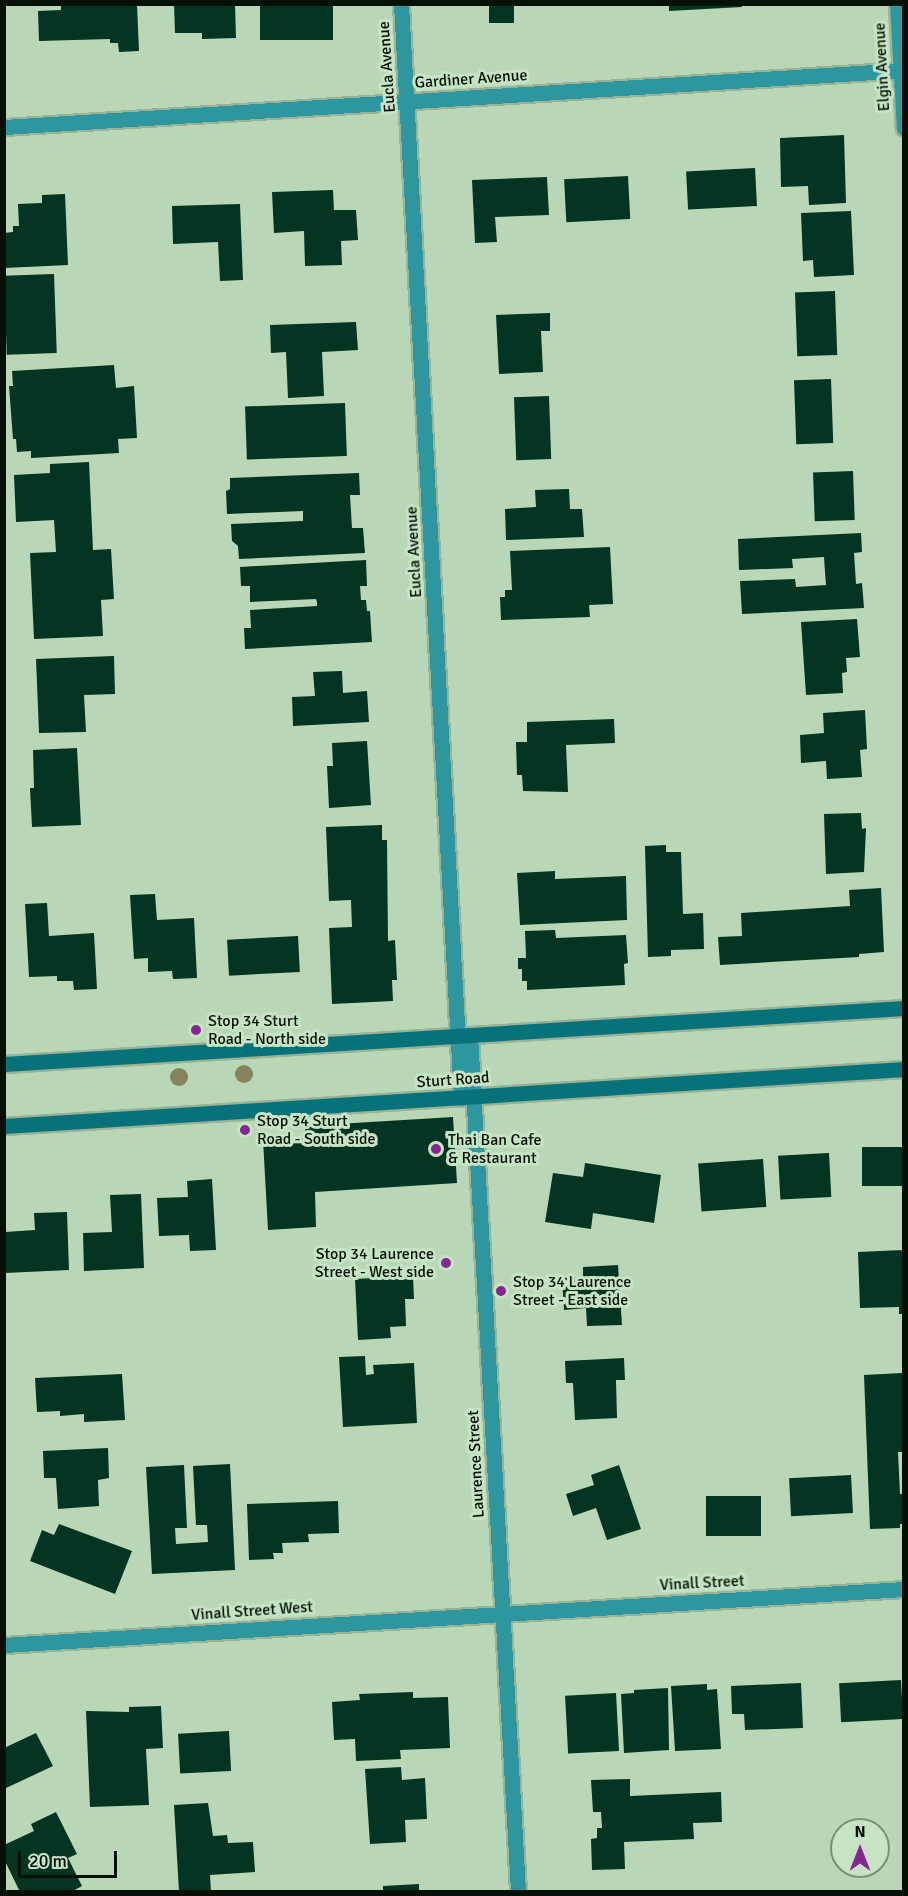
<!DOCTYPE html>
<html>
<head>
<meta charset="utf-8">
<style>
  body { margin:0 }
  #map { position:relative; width:908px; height:1896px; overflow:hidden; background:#b9d7b7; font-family:Signika,sans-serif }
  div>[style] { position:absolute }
  .building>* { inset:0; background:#043422; transform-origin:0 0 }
  .roads { filter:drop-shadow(2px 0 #99b397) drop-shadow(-2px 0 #99b397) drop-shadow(0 2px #99b397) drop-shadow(0 -2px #99b397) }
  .street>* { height:15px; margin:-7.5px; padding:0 7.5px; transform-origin:7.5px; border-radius:7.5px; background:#2e969f }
  .secondary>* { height:15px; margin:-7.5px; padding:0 7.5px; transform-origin:7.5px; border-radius:7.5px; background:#07727a }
  .trees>* { width:18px; height:18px; margin:-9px; border-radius:50%; background:#83845b }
  .dots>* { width:16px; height:16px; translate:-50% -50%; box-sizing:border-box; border:3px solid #c6e4c4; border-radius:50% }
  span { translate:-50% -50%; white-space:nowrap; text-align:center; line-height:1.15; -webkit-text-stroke:6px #c6e4c4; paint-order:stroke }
  .street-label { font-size:16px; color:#061006 }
  .poi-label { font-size:16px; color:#061006 }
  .left { translate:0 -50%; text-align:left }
  .right { translate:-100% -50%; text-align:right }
  .frame { position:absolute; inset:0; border:6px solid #061006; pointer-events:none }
  .north { position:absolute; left:830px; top:1818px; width:60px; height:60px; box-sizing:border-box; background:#c6e4c4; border:2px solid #798f78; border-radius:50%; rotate:0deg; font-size:16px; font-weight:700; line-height:24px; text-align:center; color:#061006 }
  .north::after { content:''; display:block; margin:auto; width:21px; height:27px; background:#852691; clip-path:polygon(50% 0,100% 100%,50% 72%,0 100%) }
  .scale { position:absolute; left:18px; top:1851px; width:99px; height:27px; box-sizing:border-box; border:3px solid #061006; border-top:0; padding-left:8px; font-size:18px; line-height:21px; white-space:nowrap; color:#061006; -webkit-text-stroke:4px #c6e4c4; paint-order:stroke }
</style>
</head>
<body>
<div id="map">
  <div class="building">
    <div style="clip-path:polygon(61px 4px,137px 4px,139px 51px,119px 52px,118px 43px,110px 43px,110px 39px,39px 41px,38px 11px,61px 10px)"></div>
    <div style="clip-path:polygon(174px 4px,235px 4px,236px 38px,202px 39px,202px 33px,175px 33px)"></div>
    <div style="left:260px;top:4px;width:73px;height:36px"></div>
    <div style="left:489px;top:4px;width:25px;height:19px"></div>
    <div style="clip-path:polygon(669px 4px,742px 4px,742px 7px,669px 11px)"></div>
    <div style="clip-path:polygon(844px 135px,846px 203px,809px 205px,808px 186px,781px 187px,780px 138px)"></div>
    <div style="left:755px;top:168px;width:38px;height:69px;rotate:87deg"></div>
    <div style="left:628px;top:176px;width:43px;height:64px;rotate:87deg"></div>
    <div style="clip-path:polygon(547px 177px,549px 215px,495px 217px,497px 242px,475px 243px,472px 180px)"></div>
    <div style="clip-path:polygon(333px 190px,334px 210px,356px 210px,358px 240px,341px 241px,342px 265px,305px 266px,304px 231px,274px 233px,272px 192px)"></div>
    <div style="clip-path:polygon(65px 194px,68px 265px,4px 268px,4px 233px,13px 232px,13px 226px,19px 226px,18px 204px,42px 203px,42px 195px)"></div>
    <div style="clip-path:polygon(240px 204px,243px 280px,220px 281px,218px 242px,173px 244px,172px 206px)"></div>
    <div style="clip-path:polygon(851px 211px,854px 275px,814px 277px,813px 260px,803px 261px,801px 213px)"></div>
    <div style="left:54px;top:274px;width:79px;height:50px;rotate:88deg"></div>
    <div style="left:835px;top:291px;width:64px;height:40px;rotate:88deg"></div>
    <div style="clip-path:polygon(550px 313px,550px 331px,541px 331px,543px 372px,499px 374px,496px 315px)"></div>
    <div style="clip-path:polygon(356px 322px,358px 350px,322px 352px,324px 396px,288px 398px,286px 352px,271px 353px,270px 325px)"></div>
    <div style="clip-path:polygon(114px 365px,116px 388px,134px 386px,137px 438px,118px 439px,119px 453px,31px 458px,31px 451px,17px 452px,16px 439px,13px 439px,9px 386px,13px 386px,12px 371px)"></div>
    <div style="left:831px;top:379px;width:64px;height:37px;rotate:88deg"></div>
    <div style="left:549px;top:396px;width:63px;height:35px;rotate:88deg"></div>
    <div style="left:345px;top:403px;width:53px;height:100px;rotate:88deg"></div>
    <div style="clip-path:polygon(89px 462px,93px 550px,111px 549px,114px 599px,101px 600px,103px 636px,34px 639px,30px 553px,56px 552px,54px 520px,16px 522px,14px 475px,50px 473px,50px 464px)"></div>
    <div style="left:853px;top:471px;width:49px;height:40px;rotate:88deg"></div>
    <div style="clip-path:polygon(359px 473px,360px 495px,350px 495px,352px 528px,363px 528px,365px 553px,239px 559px,238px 546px,232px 541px,231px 524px,303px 521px,303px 511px,227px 514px,226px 491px,230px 489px,230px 478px)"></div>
    <div style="clip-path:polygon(569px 489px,570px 509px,582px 509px,584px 537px,506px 540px,505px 509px,536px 507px,535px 490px)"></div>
    <div style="clip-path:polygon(861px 533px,862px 552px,854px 553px,856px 584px,862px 583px,864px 608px,742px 614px,740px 581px,795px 579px,796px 587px,826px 585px,825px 572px,824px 557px,792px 559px,793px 568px,739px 570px,738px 539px)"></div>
    <div style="clip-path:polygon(610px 547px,613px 604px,589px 605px,590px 617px,501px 620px,500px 597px,505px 597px,505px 590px,512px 590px,510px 551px)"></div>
    <div style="clip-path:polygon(366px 560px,367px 586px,360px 586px,361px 600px,366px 600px,367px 611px,370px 611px,372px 642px,245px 649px,244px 628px,251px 628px,250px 610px,317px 606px,317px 602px,316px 599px,250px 602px,250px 586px,241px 586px,240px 567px)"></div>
    <div style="clip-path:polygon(857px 619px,860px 657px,846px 658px,847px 672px,842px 673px,843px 693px,806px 695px,801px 622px)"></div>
    <div style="clip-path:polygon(114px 656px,115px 694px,84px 695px,86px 732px,39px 733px,36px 659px)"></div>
    <div style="clip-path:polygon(342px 671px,343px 693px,367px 691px,369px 722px,293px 726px,292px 697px,315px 696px,313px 672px)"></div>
    <div style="clip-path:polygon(865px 710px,867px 749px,860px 750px,862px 777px,827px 779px,826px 761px,801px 763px,800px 735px,824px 733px,823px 713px)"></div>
    <div style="clip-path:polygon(614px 719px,615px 743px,566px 745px,568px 792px,523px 791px,522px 775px,517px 775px,516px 742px,527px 742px,527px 722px)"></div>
    <div style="clip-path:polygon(367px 741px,371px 805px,329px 808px,327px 766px,333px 766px,332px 743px)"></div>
    <div style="clip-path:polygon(77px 748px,81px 825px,32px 827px,30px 788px,34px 788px,33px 750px)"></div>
    <div style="clip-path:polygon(861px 813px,862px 829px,866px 828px,864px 872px,826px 874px,824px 814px)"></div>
    <div style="clip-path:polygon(382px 825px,382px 840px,387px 840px,388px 941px,395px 940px,397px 980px,392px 980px,393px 1001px,332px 1004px,329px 928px,352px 927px,351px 900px,329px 901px,326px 827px)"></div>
    <div style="clip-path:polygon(666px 845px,666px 852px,681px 852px,683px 914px,703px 913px,704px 949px,671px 950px,671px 956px,648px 957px,645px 846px)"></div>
    <div style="clip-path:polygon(555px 871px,555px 879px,626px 876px,627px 920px,520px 925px,517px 873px)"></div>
    <div style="clip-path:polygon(881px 888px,884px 952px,859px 954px,859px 957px,720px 965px,718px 937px,742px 936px,741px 913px,850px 906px,849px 890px)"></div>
    <div style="clip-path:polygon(155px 894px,157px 920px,194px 918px,197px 978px,173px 979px,172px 971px,148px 972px,148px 958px,134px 959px,130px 895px)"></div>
    <div style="clip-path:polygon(47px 903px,49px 936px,94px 933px,97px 989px,74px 990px,73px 981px,57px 981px,57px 976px,29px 977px,25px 904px)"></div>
    <div style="clip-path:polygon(555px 930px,556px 938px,626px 935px,628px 963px,624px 964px,625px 985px,527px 990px,527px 981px,522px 981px,522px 969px,518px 969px,518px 958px,526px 958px,525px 931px)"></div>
    <div style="left:298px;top:936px;width:36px;height:71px;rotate:87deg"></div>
    <div style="clip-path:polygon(453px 1117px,457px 1183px,315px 1192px,316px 1227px,268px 1230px,263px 1140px,306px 1137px,305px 1126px)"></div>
    <div style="left:903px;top:1147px;width:39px;height:41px;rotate:90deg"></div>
    <div style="left:829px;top:1153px;width:44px;height:51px;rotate:87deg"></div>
    <div style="left:763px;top:1159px;width:48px;height:65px;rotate:86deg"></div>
    <div style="clip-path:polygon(585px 1163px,661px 1175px,654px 1223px,593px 1213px,591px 1229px,545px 1222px,553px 1173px,583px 1177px)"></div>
    <div style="clip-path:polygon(212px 1179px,216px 1250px,190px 1251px,189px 1235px,159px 1236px,157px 1198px,188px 1197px,187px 1181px)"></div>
    <div style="clip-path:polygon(141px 1194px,144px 1268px,84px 1271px,83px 1233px,112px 1232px,110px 1195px)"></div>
    <div style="clip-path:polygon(67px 1212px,69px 1270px,5px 1273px,5px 1232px,35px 1230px,34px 1213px)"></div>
    <div style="clip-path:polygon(903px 1250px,903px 1314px,899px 1314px,899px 1307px,860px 1308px,858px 1252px)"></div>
    <div style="clip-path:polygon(618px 1265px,622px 1325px,587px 1326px,586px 1308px,564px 1310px,562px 1278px,583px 1277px,583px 1267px)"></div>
    <div style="clip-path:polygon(413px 1276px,414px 1299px,405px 1299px,406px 1326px,390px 1327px,391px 1338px,358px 1340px,355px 1279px)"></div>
    <div style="clip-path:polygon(365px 1356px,366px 1375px,374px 1374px,373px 1365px,414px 1363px,417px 1423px,343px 1427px,339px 1357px)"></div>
    <div style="clip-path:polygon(624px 1358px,625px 1380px,616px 1380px,617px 1418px,575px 1420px,573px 1383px,566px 1383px,565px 1361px)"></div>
    <div style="clip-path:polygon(902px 1373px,903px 1452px,898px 1452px,900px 1494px,903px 1494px,903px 1524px,900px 1524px,900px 1528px,870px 1529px,864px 1375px)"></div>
    <div style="clip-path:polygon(122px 1374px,125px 1420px,84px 1422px,84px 1414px,60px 1416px,60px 1411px,37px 1412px,35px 1378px)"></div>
    <div style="clip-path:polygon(108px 1448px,109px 1478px,98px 1480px,99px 1506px,58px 1509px,56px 1478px,44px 1478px,43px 1451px)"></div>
    <div style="clip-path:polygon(230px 1464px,235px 1570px,152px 1574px,146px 1467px,184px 1465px,187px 1528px,175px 1528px,176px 1544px,208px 1542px,207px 1525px,196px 1525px,193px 1466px)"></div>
    <div style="clip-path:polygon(619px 1465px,641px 1529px,607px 1540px,596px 1508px,573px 1516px,566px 1494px,594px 1485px,591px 1475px)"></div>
    <div style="left:851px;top:1475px;width:38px;height:62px;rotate:87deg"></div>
    <div style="left:761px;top:1496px;width:40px;height:55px;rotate:90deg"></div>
    <div style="clip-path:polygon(338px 1501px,339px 1533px,308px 1534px,309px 1542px,282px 1543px,283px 1553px,273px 1553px,274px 1559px,249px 1560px,247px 1504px)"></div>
    <div style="clip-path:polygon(59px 1524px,132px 1551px,115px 1594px,30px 1561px,42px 1530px,54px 1535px)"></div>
    <div style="left:901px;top:1680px;width:39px;height:62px;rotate:87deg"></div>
    <div style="clip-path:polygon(801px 1683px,803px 1728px,745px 1730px,744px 1714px,732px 1714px,731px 1686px)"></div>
    <div style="clip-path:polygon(707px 1684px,707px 1690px,717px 1689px,721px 1749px,675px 1751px,671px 1686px)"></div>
    <div style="clip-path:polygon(668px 1688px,669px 1750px,624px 1753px,621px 1694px,634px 1693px,634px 1690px)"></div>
    <div style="clip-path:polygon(413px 1692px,413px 1698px,448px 1697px,450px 1748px,400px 1750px,401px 1759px,356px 1761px,355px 1739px,334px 1740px,332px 1702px,360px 1700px,359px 1694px)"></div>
    <div style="left:616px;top:1693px;width:58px;height:51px;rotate:87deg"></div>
    <div style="clip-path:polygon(161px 1706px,163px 1748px,146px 1749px,149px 1805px,90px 1807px,86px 1711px,129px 1712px,129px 1707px)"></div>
    <div style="left:229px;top:1731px;width:40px;height:51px;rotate:87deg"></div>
    <div style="clip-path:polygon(36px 1733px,53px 1766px,4px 1789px,4px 1748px)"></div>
    <div style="clip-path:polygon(401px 1767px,402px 1780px,425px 1778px,427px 1819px,405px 1820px,406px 1842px,370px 1844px,365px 1769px)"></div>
    <div style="clip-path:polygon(630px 1779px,630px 1796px,721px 1792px,722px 1822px,693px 1823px,694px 1839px,624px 1842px,625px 1869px,592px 1870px,591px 1839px,597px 1838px,597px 1828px,602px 1828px,601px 1812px,593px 1812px,591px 1780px)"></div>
    <div style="clip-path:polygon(208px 1803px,213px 1836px,227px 1835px,228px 1843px,253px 1842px,255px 1872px,210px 1875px,211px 1892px,179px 1892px,174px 1805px)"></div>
    <div style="clip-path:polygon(56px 1812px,77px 1854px,68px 1858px,82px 1886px,71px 1892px,20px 1892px,4px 1859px,4px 1845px,34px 1831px,31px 1824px)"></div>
    <div style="clip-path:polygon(419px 1884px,419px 1892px,383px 1892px,383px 1886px)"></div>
  </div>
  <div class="roads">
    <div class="street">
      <div style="left:401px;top:4px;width:1096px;rotate:86.86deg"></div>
      <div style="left:897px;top:4px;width:124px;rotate:86.8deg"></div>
      <div style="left:4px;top:127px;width:902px;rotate:-3.62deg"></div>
      <div style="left:470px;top:1035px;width:858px;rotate:86.79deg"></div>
      <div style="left:4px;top:1645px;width:902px;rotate:-3.56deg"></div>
    </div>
    <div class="secondary">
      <div style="left:4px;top:1064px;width:902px;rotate:-3.56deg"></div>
      <div style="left:4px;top:1126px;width:902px;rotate:-3.62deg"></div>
    </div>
  </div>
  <div class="trees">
    <div style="left:244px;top:1074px"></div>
    <div style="left:179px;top:1077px"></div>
  </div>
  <div class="dots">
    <div style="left:196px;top:1030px;background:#852691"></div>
    <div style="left:245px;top:1130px;background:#852691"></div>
    <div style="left:436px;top:1149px;background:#852691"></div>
    <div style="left:446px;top:1263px;background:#852691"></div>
    <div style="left:501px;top:1291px;background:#852691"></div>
  </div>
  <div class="street-label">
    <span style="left:387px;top:67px;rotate:-94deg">Eucla Avenue</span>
    <span style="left:882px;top:67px;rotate:-93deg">Elgin Avenue</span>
    <span style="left:471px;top:79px;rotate:-4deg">Gardiner Avenue</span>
    <span style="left:414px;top:552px;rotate:-93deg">Eucla Avenue</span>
    <span style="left:453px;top:1080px;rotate:-4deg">Sturt Road</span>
    <span style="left:476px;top:1464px;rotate:-93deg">Laurence Street</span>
    <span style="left:702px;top:1583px;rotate:-3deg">Vinall Street</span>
    <span style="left:252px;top:1611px;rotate:-4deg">Vinall Street West</span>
  </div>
  <div class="poi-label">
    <span class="left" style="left:208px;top:1030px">Stop 34 Sturt<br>Road - North side</span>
    <span class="left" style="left:257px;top:1130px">Stop 34 Sturt<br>Road - South side</span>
    <span class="left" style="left:448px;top:1149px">Thai Ban Cafe<br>&amp; Restaurant</span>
    <span class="right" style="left:434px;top:1263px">Stop 34 Laurence<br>Street - West side</span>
    <span class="left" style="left:513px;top:1291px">Stop 34 Laurence<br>Street - East side</span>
  </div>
  <div class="frame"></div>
  <div class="north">N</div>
  <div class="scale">20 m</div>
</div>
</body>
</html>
